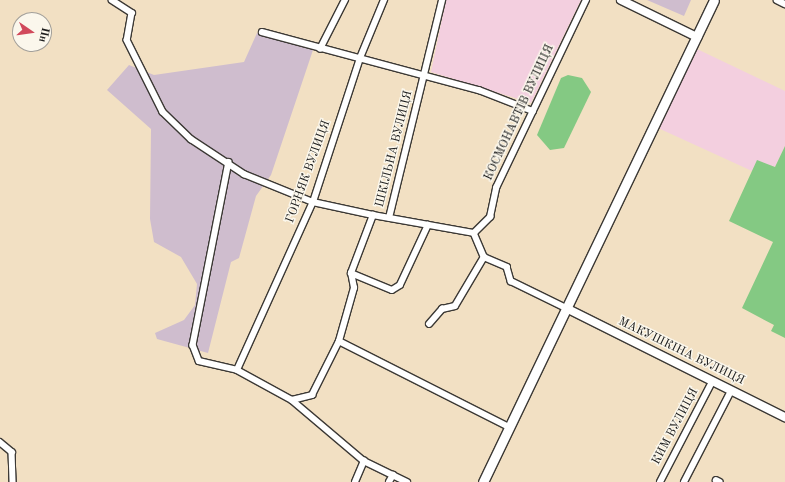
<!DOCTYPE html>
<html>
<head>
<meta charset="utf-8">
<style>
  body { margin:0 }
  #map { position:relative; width:785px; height:482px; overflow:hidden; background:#f2e0c3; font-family:"Old Standard TT",serif }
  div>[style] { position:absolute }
  .built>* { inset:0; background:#f3cfdf }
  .industrial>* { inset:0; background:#cfbdce }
  .green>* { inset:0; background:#84c983 }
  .roads { filter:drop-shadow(1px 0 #3c3935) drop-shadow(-1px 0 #3c3935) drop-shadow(0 1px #3c3935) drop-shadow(0 -1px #3c3935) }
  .street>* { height:5.5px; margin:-2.75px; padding:0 2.75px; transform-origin:2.75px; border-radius:2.75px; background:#fff }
  .secondary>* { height:8px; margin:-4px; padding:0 4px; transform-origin:4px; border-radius:4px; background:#fff }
  .primary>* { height:9px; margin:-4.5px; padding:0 4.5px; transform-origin:4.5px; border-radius:4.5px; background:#fff }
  span { translate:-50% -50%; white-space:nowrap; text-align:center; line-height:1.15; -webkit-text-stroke:3px #fbf7ec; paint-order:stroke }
  .street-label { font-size:12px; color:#1c1c1c }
  .north { position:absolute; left:12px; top:12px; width:40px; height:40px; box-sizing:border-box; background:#fbf7ec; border:1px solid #a29f99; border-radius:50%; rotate:103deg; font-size:11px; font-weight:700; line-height:16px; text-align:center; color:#1c1c1c }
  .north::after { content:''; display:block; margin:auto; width:14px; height:18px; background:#d1495b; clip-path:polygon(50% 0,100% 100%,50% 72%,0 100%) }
</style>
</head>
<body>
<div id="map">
  <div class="built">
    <div style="clip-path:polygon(446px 0,581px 0,531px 103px,431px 72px)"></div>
    <div style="clip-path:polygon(697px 49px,785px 91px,785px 146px,775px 167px,757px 161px,752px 171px,658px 128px)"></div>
  </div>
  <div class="industrial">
    <div style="clip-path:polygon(647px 0,691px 0,684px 16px)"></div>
    <div style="clip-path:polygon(257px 33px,313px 50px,271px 175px,256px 196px,239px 258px,231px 262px,208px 353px,157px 339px,155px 333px,184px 320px,195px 305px,197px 284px,181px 257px,154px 242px,150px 219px,151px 129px,107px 90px,129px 65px,154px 75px,244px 62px)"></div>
  </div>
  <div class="green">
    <div style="clip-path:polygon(568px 75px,582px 78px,591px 92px,564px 148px,550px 150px,537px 135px,561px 78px)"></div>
    <div style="clip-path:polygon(785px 146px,785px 338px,771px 331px,774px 325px,742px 308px,773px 242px,729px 221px,757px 160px,775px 167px)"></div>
  </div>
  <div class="roads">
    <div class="street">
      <div style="left:112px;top:0;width:24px;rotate:33deg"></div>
      <div style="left:132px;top:13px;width:27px;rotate:100deg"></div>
      <div style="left:127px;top:40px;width:80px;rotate:63.4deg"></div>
      <div style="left:163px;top:112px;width:39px;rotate:44deg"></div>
      <div style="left:191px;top:139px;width:64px;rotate:33.4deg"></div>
      <div style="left:244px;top:174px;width:74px;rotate:22.1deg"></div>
      <div style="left:313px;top:202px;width:61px;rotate:12.2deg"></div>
      <div style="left:777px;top:0;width:9px;rotate:27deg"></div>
      <div style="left:262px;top:32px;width:225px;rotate:15deg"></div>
      <div style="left:479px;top:90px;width:58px;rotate:21.3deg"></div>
      <div style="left:320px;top:49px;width:55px;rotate:-63deg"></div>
      <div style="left:229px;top:162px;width:187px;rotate:101.1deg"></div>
      <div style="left:193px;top:345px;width:17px;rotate:69deg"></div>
      <div style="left:199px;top:361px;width:39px;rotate:13deg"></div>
      <div style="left:237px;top:370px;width:63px;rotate:28.6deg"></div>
      <div style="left:292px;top:400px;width:94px;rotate:40.3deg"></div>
      <div style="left:364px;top:461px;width:48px;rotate:26deg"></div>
      <div style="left:389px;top:218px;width:224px;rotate:-76.3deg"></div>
      <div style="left:474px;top:233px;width:23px;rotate:-45deg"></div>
      <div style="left:490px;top:217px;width:30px;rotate:-78deg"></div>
      <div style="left:496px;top:188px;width:208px;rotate:-64.4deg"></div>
      <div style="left:351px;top:273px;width:44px;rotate:22.5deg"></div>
      <div style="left:392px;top:290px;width:9px;rotate:-32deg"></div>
      <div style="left:400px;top:285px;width:66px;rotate:-65deg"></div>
      <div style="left:429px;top:324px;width:20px;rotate:-49deg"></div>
      <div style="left:442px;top:309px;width:13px;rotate:-13deg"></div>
      <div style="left:455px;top:306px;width:57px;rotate:-59.4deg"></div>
      <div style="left:339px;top:341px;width:191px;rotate:26.8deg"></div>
      <div style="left:237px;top:370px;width:184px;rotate:-65.7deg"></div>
      <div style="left:313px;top:202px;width:151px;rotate:-71.9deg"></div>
      <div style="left:360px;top:58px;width:63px;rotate:-67.5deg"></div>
      <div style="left:292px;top:400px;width:21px;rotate:-14deg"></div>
      <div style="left:312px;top:395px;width:60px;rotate:-63.4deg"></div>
      <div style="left:339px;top:341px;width:55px;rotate:-74.2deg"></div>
      <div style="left:354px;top:288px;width:15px;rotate:-101deg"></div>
      <div style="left:351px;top:273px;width:62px;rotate:-69.2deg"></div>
      <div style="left:373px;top:215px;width:103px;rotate:10.1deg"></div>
      <div style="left:474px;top:233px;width:26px;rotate:67deg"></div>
      <div style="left:484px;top:257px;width:25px;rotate:23deg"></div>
      <div style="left:507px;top:267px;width:15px;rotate:74deg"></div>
      <div style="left:511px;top:281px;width:61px;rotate:26.1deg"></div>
      <div style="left:0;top:442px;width:16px;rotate:40deg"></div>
      <div style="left:12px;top:452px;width:30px;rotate:88deg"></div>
      <div style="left:716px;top:480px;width:4px;rotate:27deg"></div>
      <div style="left:355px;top:482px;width:23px;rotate:-67deg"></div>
      <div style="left:389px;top:482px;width:8px;rotate:-60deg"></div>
      <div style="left:660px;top:482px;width:113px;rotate:-62.5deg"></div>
      <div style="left:684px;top:482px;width:102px;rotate:-62.7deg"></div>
    </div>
    <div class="secondary">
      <div style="left:621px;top:0;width:85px;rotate:26deg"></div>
      <div style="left:566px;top:308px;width:245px;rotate:26.5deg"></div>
    </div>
    <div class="primary">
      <div style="left:483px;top:482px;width:534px;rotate:-64.39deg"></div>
    </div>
  </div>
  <div class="street-label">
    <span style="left:520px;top:113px;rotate:-65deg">КОСМОНАВТІВ ВУЛИЦЯ</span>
    <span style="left:395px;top:149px;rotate:-76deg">ШКІЛЬНА ВУЛИЦЯ</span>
    <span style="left:309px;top:172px;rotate:-70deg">ГОРНЯК ВУЛИЦЯ</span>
    <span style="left:681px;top:352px;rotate:26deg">МАКУШКІНА ВУЛИЦЯ</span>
    <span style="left:676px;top:427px;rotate:-62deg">КИМ ВУЛИЦЯ</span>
  </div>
  <div class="north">Пн</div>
</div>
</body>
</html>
